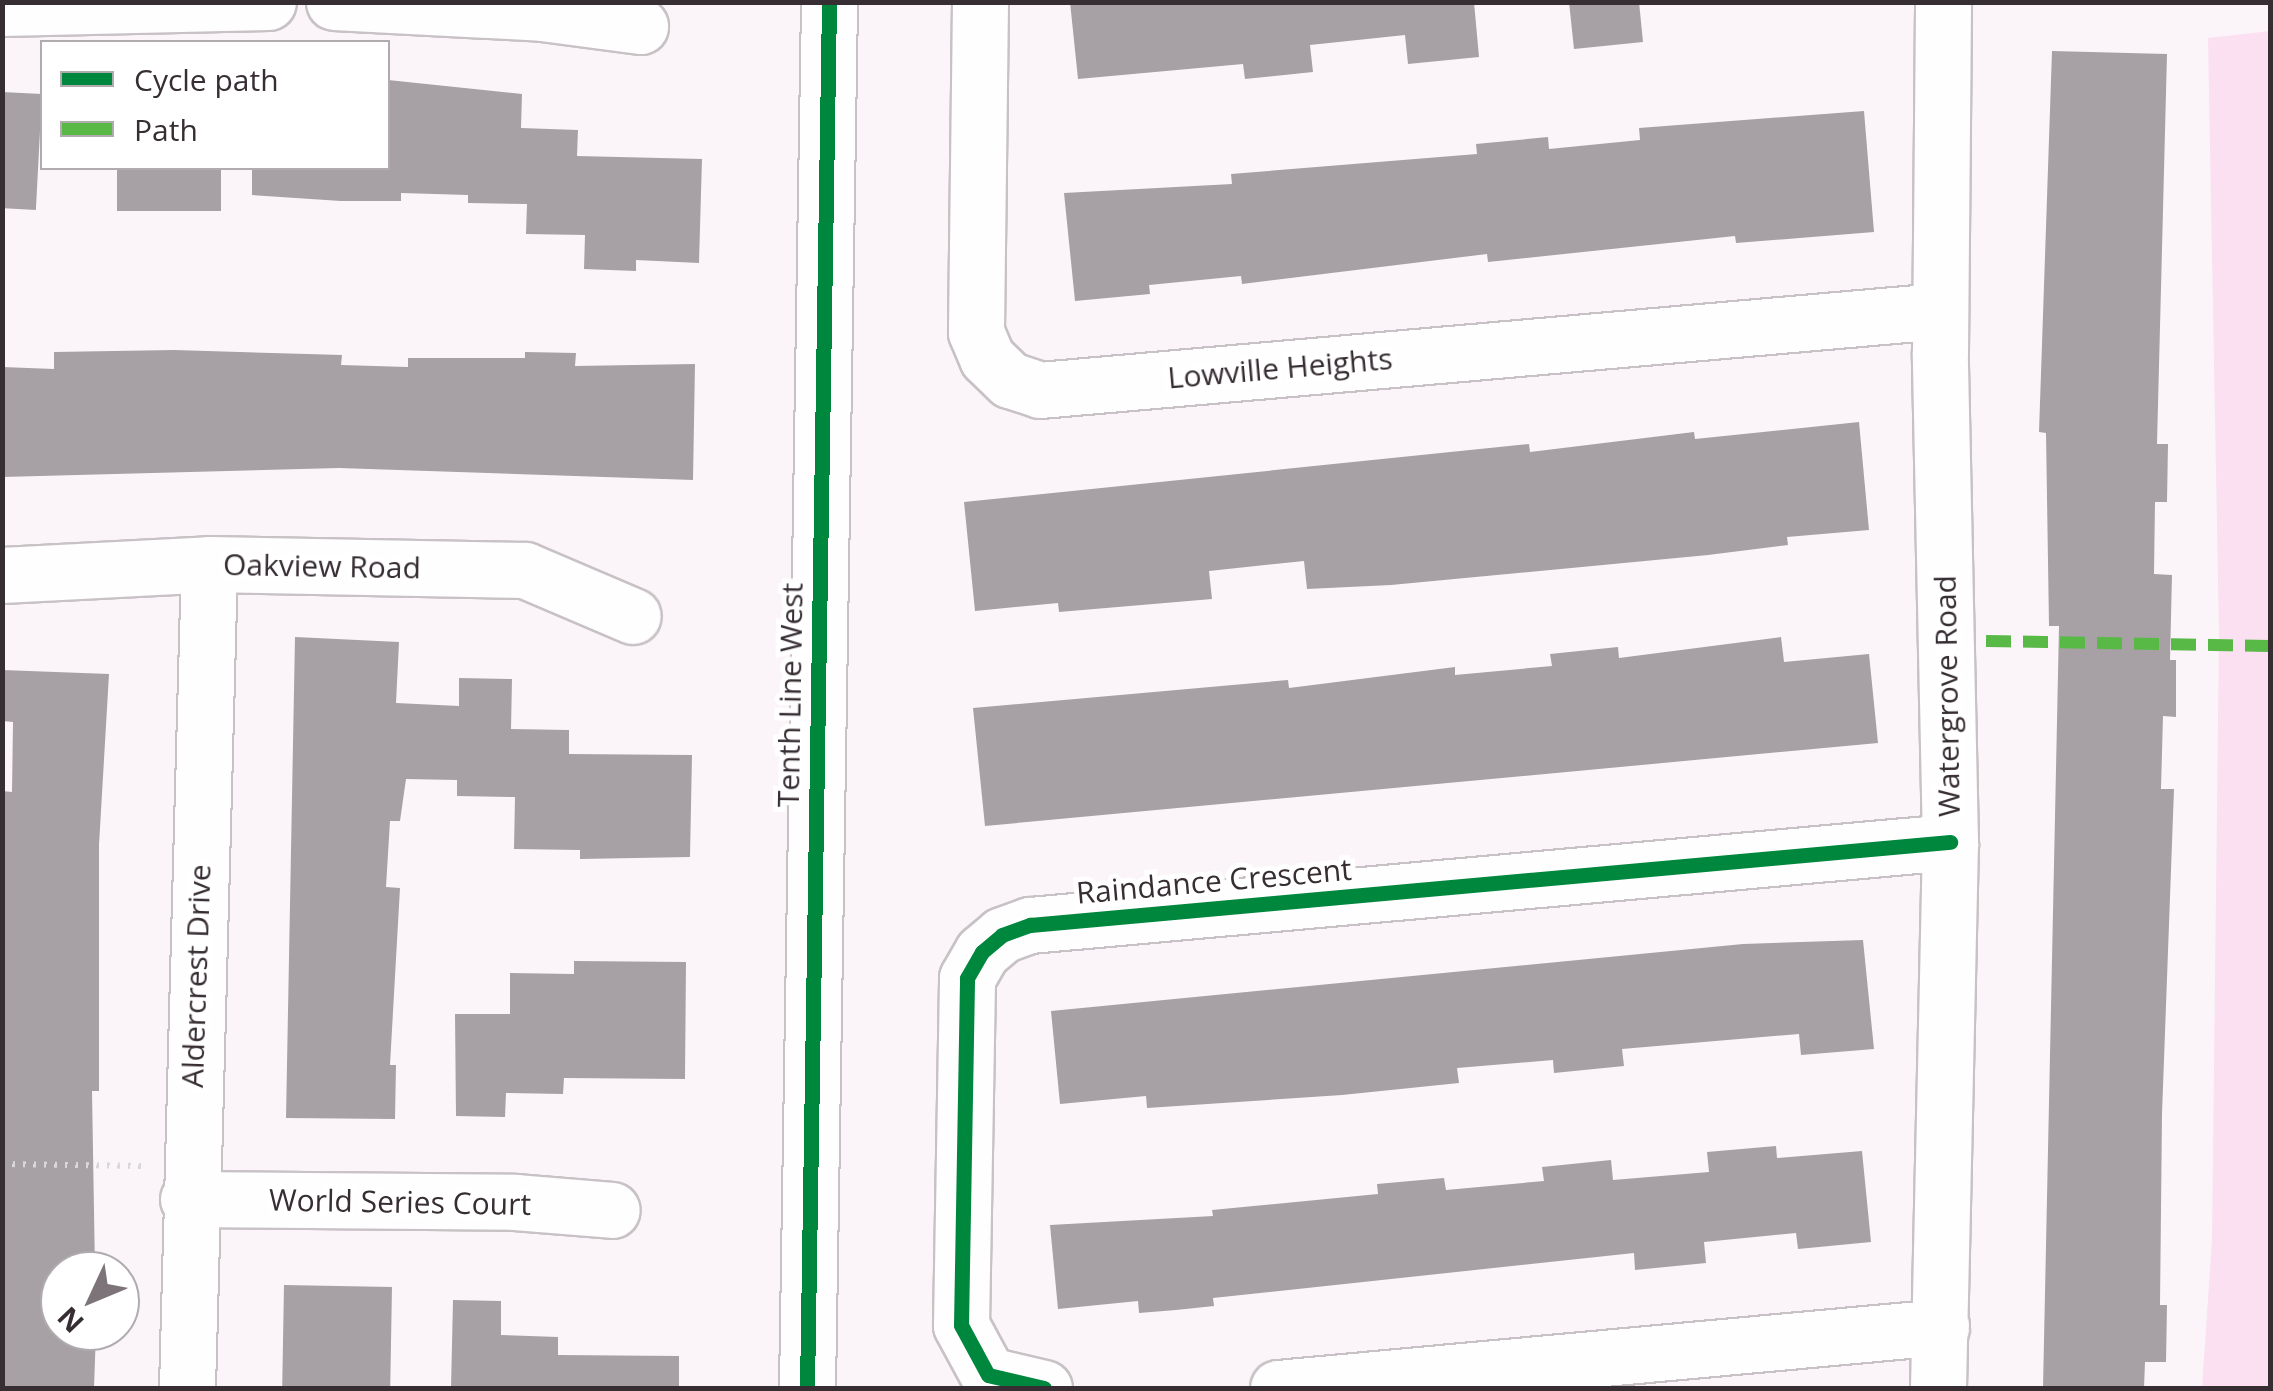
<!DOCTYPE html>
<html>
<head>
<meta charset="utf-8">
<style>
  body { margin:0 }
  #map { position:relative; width:2273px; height:1391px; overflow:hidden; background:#fbf5f9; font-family:"Open Sans",sans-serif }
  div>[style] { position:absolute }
  .green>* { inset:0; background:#fae0f1 }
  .building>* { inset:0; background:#a7a0a5; transform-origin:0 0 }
  .path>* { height:6px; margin-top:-3px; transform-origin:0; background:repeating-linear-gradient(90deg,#dad7d8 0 2.5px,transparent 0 10.5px) }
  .roads { filter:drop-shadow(2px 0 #c8c1c5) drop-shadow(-2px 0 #c8c1c5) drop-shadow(0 2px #c8c1c5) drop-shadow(0 -2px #c8c1c5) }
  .minor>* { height:55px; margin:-27.5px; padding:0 27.5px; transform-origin:27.5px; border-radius:27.5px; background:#fefefe }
  .quiet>* { height:12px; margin-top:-6px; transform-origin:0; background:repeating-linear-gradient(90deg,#58b947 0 25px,transparent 0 37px) }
  .cycleway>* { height:15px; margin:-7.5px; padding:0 7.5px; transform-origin:7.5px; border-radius:7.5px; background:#00873e }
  span { translate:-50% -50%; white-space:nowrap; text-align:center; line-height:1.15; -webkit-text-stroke:10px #fff; paint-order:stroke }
  .street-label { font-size:30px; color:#372e34 }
  .frame { position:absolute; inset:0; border:5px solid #372e34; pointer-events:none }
  .legend { position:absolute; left:40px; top:40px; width:350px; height:130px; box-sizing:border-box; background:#fff; border:2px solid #afabae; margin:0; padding:12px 18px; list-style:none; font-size:30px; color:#372e34 }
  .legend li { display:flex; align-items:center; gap:20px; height:50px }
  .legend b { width:50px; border:2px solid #afabae }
  .north { position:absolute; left:40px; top:1251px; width:100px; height:100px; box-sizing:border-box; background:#fff; border:2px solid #afabae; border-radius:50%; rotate:226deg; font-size:28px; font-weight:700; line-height:40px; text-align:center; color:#372e34 }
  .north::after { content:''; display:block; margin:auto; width:35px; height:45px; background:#7c7479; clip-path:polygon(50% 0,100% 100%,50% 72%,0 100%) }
</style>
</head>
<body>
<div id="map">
  <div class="green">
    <div style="clip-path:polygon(2270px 31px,2270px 1388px,2202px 1388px,2212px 1240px,2219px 634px,2208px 38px)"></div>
  </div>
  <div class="building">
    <div style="clip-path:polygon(1070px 2px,1474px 2px,1479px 57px,1408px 64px,1405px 35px,1310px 45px,1313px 72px,1245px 79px,1243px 64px,1078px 79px)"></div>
    <div style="clip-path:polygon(1569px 2px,1639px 2px,1643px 42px,1574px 49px)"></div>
    <div style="clip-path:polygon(2052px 51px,2167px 54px,2157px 444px,2168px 444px,2167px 502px,2155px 502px,2154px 574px,2172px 575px,2170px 660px,2176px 660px,2176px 717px,2163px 716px,2161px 789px,2174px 789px,2162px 1114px,2160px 1305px,2167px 1305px,2166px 1362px,2145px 1362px,2144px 1388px,2043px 1388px,2059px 626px,2049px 626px,2046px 433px,2039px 432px)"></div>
    <div style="clip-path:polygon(388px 80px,522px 94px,521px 128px,578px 130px,577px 156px,702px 159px,699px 263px,636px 260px,636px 271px,584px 269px,585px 235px,526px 234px,527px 204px,468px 203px,468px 195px,401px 193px,401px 201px,341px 201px,252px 195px,252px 168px,388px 168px)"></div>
    <div style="left:2px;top:92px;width:40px;height:116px;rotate:3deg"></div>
    <div style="clip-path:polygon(1864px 111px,1874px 232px,1736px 243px,1735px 236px,1488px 262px,1487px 254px,1242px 284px,1241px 276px,1149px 285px,1150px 294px,1075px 301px,1064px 193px,1232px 184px,1231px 174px,1477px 154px,1476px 144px,1548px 137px,1549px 149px,1640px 140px,1639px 128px)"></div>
    <div style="left:117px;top:168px;width:104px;height:43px"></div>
    <div style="clip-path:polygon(174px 350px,342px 355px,341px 365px,408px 367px,408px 358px,525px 358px,525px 352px,576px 353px,575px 366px,695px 364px,693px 480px,339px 468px,2px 477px,2px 367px,54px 369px,54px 352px)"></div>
    <div style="clip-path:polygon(1859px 422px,1869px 530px,1787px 537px,1788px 545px,1708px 555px,1391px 585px,1307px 589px,1304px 561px,1209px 571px,1212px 599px,1059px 612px,1058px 603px,975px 611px,964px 502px,1529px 444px,1530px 452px,1694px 432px,1695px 439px)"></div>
    <div style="clip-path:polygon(295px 637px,399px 642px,396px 703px,459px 706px,459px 678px,512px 679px,511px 729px,569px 730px,569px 754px,692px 755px,690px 857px,580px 859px,580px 850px,514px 849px,515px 797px,457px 796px,457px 780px,406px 779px,400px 821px,390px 821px,386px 887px,400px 888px,390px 1065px,396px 1065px,395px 1119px,286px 1118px)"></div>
    <div style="clip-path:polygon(1781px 637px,1784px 662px,1869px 654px,1878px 743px,985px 826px,973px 708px,1288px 680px,1289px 688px,1455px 667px,1455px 675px,1552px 666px,1550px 654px,1618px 647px,1619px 658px)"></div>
    <div style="clip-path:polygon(2px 670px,109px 674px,99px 845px,99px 1091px,92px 1091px,95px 1271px,60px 1271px,60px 1331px,96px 1331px,94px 1388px,2px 1388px,2px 791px,12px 792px,13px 722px,2px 721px)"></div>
    <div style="clip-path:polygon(1863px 940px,1874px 1049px,1801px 1055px,1799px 1034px,1622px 1049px,1624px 1066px,1554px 1073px,1553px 1060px,1457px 1068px,1459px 1083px,1342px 1095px,1147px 1108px,1146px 1096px,1060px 1104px,1051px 1011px,1743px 944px)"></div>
    <div style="clip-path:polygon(574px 961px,686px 962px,685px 1079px,564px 1078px,563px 1094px,506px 1093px,505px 1117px,456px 1116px,455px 1014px,510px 1014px,510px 973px,574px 974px)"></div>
    <div style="clip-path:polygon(1776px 1146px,1777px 1158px,1862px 1151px,1871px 1242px,1798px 1249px,1796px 1233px,1704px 1242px,1706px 1263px,1635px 1270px,1634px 1253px,1213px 1298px,1214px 1306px,1176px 1310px,1139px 1313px,1138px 1301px,1058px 1309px,1050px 1225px,1213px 1216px,1212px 1210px,1378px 1194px,1377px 1184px,1444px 1178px,1446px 1190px,1544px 1181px,1542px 1167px,1611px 1160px,1613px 1180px,1709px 1172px,1707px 1152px)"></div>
    <div style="left:284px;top:1285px;width:108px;height:103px;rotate:1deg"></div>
    <div style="clip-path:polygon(453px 1300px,501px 1301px,501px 1335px,558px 1337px,558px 1355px,679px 1356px,679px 1388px,451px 1388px)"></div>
  </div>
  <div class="path">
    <div style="left:2px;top:1164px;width:140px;rotate:0.8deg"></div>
  </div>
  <div class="roads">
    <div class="minor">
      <div style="left:334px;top:2px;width:208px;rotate:3deg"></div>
      <div style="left:542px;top:13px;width:99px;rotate:7.6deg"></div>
      <div style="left:980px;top:2px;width:330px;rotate:90.7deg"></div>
      <div style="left:976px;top:332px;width:28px;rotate:67deg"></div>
      <div style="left:987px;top:358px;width:32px;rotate:44deg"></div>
      <div style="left:1010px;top:380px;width:32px;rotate:18deg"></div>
      <div style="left:1040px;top:390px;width:903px;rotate:-5.02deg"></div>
      <div style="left:2px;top:8px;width:266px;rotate:-1.3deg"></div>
      <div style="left:2px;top:575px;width:207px;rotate:-3deg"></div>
      <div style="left:209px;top:564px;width:316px;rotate:1.1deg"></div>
      <div style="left:525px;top:570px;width:117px;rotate:23.1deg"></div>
      <div style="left:188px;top:1199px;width:327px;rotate:0.5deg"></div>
      <div style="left:515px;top:1202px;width:97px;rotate:4.7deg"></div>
      <div style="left:187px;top:1388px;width:824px;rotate:-88.47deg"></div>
      <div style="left:807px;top:1388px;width:1386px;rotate:-89.09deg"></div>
      <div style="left:1044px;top:1388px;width:57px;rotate:-166.9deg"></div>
      <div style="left:988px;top:1375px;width:57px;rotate:-118.4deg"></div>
      <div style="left:961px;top:1325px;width:347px;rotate:-89deg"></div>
      <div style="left:967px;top:978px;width:30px;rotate:-60deg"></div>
      <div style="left:982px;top:952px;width:26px;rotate:-40deg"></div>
      <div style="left:1002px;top:935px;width:30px;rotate:-20deg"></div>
      <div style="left:1030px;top:925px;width:924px;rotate:-5.16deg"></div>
      <div style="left:1278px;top:1388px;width:666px;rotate:-5.26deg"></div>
      <div style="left:1938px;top:1388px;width:546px;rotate:-88.74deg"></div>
      <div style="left:1950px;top:842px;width:490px;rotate:-91.2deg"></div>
      <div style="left:1940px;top:352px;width:350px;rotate:-89.5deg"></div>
    </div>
  </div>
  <div class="quiet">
    <div style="left:1986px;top:641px;width:284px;rotate:1deg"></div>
  </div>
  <div class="cycleway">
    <div style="left:807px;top:1388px;width:1386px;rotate:-89.09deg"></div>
    <div style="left:1044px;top:1388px;width:57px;rotate:-166.9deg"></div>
    <div style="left:988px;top:1375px;width:57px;rotate:-118.4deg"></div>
    <div style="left:961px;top:1325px;width:347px;rotate:-89deg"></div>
    <div style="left:967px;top:978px;width:30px;rotate:-60deg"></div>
    <div style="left:982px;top:952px;width:26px;rotate:-40deg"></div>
    <div style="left:1002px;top:935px;width:30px;rotate:-20deg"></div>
    <div style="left:1030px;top:925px;width:924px;rotate:-5.16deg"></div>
  </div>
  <div class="street-label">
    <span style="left:1280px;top:368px;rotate:-5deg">Lowville Heights</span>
    <span style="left:322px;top:566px;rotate:1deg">Oakview Road</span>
    <span style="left:790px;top:695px;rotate:-89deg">Tenth Line West</span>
    <span style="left:1947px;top:696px;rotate:-91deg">Watergrove Road</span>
    <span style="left:1214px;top:881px;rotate:-5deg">Raindance Crescent</span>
    <span style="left:196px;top:976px;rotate:-88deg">Aldercrest Drive</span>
    <span style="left:400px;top:1202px;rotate:1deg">World Series Court</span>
  </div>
  <div class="frame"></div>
  <ul class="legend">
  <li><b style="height:12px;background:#00873e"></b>Cycle path</li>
  <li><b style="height:12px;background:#58b947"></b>Path</li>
  </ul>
  <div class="north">N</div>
</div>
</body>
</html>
